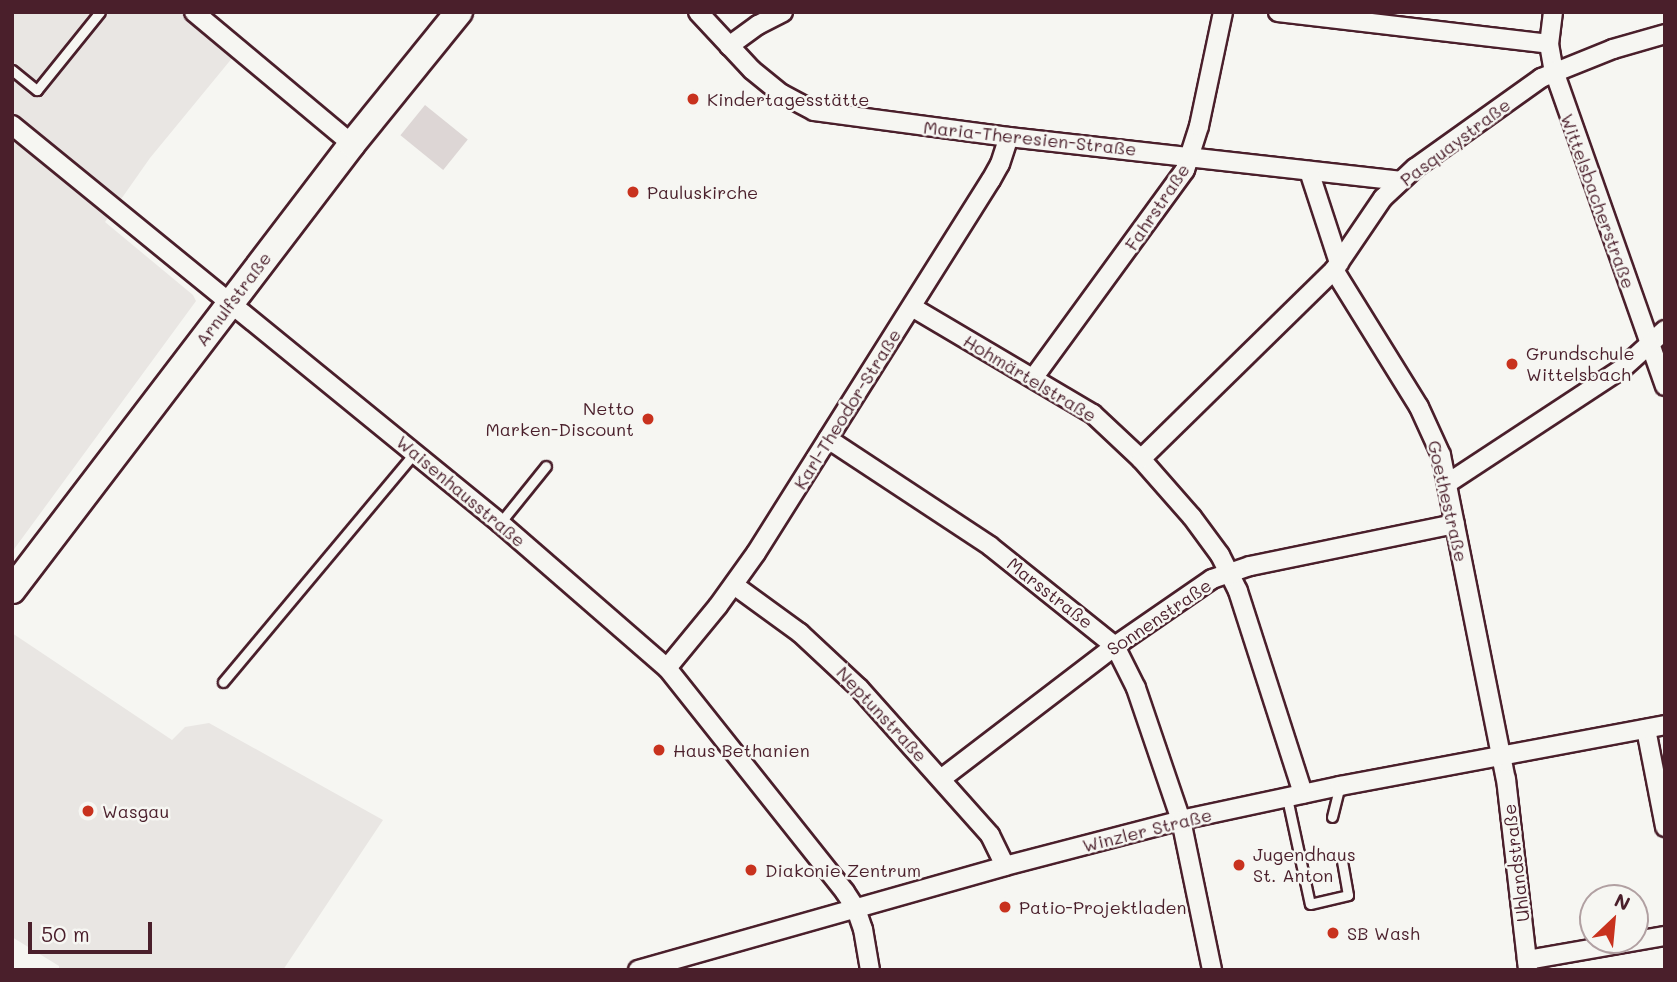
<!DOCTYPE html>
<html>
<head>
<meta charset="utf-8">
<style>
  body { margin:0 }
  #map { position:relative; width:1677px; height:982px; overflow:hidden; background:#f6f6f2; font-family:Mali,sans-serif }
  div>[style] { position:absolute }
  .built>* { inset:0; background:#e9e6e3 }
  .green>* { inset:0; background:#ddd6d5; transform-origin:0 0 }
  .roads { filter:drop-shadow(2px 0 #4a1f2b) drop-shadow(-2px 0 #4a1f2b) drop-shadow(0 2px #4a1f2b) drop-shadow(0 -2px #4a1f2b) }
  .lane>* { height:9px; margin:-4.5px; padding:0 4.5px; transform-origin:4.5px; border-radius:4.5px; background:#f6f6f2 }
  .street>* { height:18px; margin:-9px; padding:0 9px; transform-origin:9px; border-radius:9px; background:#f6f6f2 }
  .secondary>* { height:26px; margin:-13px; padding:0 13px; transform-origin:13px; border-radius:13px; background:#f6f6f2 }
  .dots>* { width:19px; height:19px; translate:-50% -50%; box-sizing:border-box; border:4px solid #f6f6f2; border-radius:50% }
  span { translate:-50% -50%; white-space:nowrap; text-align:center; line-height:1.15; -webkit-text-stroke:5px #f6f6f2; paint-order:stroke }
  .poi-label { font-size:18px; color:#4a1f2b }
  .left { translate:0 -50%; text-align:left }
  .right { translate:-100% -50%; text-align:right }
  .street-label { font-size:18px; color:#4a1f2b }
  .frame { position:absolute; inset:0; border:14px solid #4a1f2b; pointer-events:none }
  .north { position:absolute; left:1579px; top:884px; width:70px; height:70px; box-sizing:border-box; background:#f6f6f2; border:2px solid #b1a0a2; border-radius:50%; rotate:26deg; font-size:19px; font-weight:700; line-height:28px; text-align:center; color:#4a1f2b }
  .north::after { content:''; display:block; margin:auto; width:24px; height:32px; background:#c8321e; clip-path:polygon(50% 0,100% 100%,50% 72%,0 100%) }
  .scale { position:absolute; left:28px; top:922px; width:124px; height:32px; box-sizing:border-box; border:4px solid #4a1f2b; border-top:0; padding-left:9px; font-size:21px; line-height:24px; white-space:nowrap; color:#4a1f2b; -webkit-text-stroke:5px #f6f6f2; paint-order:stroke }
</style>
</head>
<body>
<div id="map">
  <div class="built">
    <div style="clip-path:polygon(12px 12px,179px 12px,233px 57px,150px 158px,105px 222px,193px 295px,196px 301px,12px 552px)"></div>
    <div style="clip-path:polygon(12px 633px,172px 740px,185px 727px,209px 723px,383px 820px,283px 970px,59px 970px,59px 966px,12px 937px)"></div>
  </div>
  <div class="green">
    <div style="left:425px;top:105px;width:55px;height:39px;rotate:39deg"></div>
  </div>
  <div class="roads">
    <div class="lane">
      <div style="left:12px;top:70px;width:32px;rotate:39deg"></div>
      <div style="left:37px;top:90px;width:100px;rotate:-51.1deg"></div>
      <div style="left:500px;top:523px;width:73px;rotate:-51.1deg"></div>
      <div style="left:223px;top:682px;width:300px;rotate:-50.1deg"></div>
      <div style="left:1287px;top:798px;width:108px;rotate:77.8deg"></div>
      <div style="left:1310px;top:904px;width:39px;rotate:-13deg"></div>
      <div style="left:1348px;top:895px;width:35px;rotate:-100deg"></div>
      <div style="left:1332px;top:817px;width:32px;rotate:-76deg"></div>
    </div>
    <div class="street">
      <div style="left:194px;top:12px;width:206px;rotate:39.9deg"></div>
      <div style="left:698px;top:12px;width:79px;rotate:47deg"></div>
      <div style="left:752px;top:70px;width:38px;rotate:39deg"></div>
      <div style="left:782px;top:94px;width:36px;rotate:28deg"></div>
      <div style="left:814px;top:111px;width:197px;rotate:7.6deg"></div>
      <div style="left:1009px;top:137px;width:393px;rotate:6.4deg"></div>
      <div style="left:1278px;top:12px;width:273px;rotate:6.7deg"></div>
      <div style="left:1553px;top:12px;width:32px;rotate:97deg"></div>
      <div style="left:1549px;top:44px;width:27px;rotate:80deg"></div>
      <div style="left:1554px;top:71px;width:334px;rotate:70.6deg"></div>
      <div style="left:729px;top:46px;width:36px;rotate:-36deg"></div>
      <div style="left:758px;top:25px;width:28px;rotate:-27deg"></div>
      <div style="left:12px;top:125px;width:630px;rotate:39.2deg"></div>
      <div style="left:500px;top:523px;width:221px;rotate:41deg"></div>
      <div style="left:667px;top:668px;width:286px;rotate:51.5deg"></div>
      <div style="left:845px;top:892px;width:20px;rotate:57deg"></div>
      <div style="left:856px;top:909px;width:21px;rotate:71deg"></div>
      <div style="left:863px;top:929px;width:42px;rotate:80.3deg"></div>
      <div style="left:1309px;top:171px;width:97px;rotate:71.9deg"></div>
      <div style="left:1334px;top:270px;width:161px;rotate:58.2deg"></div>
      <div style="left:1419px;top:407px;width:53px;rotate:65.4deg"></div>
      <div style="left:1441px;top:455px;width:330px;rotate:78.7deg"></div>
      <div style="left:1506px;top:779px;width:192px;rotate:83.4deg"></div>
      <div style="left:912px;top:307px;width:210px;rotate:30.6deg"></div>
      <div style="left:1093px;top:414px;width:66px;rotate:43.2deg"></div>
      <div style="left:1141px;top:459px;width:77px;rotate:48.7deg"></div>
      <div style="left:1192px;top:517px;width:47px;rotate:53.6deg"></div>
      <div style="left:1220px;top:555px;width:40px;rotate:63.4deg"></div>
      <div style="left:1238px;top:591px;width:213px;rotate:72.2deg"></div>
      <div style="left:1034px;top:377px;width:256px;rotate:-53.9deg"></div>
      <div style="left:1185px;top:170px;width:46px;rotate:-72.3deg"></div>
      <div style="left:1199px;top:126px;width:116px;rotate:-78.1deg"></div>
      <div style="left:828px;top:439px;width:194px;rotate:33.4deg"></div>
      <div style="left:990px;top:546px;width:160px;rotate:38.7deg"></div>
      <div style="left:1115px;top:646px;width:47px;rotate:63.4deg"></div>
      <div style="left:1136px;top:688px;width:139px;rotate:71.2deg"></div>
      <div style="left:1181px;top:820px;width:153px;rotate:78.3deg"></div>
      <div style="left:1141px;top:459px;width:270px;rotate:-44.4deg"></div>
      <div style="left:1334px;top:270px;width:87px;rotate:-55.8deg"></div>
      <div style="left:1383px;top:198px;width:44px;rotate:-43.2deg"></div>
      <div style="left:1415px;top:168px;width:155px;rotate:-35.5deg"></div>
      <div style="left:1541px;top:78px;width:78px;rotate:-21.9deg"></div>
      <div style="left:1613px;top:49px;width:54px;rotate:-16.1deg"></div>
      <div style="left:1448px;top:483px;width:209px;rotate:-33.3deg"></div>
      <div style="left:1623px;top:368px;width:57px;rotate:-42.1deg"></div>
      <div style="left:734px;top:585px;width:82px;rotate:36deg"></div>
      <div style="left:800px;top:633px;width:81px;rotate:43deg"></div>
      <div style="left:859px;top:688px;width:197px;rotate:48.3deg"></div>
      <div style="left:990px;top:835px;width:34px;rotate:64deg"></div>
      <div style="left:667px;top:668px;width:80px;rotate:-50.6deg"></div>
      <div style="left:718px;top:606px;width:65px;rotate:-54.4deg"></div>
      <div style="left:756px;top:553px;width:441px;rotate:-57.8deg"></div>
      <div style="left:991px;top:180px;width:18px;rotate:-61deg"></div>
      <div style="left:1000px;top:164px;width:28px;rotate:-72deg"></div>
      <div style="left:1646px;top:729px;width:100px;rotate:79deg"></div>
      <div style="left:941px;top:779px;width:219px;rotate:-37.4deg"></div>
      <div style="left:1115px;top:646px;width:118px;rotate:-34.6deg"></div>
      <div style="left:1212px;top:579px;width:40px;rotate:-18.9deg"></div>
      <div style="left:1250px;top:566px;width:209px;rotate:-11.6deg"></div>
      <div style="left:1527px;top:960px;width:140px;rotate:-9.9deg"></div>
      <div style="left:638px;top:970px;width:381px;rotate:-15.8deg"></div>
      <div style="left:1005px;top:866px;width:182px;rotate:-14.6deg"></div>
      <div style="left:1181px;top:820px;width:163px;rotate:-12.1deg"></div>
      <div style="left:1340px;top:786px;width:331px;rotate:-10.6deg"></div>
    </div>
    <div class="secondary">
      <div style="left:12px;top:590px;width:561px;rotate:-52.68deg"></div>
      <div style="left:352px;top:144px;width:170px;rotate:-51deg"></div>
    </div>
  </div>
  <div class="dots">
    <div style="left:693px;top:99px;background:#c8321e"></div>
    <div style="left:633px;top:192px;background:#c8321e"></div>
    <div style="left:1512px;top:364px;background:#c8321e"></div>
    <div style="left:648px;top:419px;background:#c8321e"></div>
    <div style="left:659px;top:750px;background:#c8321e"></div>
    <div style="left:88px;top:811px;background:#c8321e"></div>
    <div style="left:1239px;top:865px;background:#c8321e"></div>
    <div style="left:751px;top:870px;background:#c8321e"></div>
    <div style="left:1005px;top:907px;background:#c8321e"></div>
    <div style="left:1333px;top:933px;background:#c8321e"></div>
  </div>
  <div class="poi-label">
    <span class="left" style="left:707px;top:99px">Kindertagesstätte</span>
    <span class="left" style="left:647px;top:192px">Pauluskirche</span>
    <span class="left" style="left:1526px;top:364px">Grundschule<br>Wittelsbach</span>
    <span class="right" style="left:634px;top:419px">Netto<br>Marken-Discount</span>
    <span class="left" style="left:673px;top:750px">Haus Bethanien</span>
    <span class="left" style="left:102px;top:811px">Wasgau</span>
    <span class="left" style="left:1253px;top:865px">Jugendhaus<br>St. Anton</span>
    <span class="left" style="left:765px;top:870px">Diakonie Zentrum</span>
    <span class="left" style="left:1019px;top:907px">Patio-Projektladen</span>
    <span class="left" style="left:1347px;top:933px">SB Wash</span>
  </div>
  <div class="street-label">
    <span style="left:1030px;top:138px;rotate:6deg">Maria-Theresien-Straße</span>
    <span style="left:1455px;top:142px;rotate:-37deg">Pasquaystraße</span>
    <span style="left:1598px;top:201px;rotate:70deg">Wittelsbacherstraße</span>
    <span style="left:1157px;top:207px;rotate:-56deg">Fahrstraße</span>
    <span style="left:233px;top:299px;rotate:-53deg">Arnulfstraße</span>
    <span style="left:1030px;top:378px;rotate:31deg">Hohmärtelstraße</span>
    <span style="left:847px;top:409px;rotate:-58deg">Karl-Theodor-Straße</span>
    <span style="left:461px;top:491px;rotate:40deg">Waisenhausstraße</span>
    <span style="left:1448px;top:501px;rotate:77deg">Goethestraße</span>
    <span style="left:1050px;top:593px;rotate:38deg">Marsstraße</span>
    <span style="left:1159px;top:617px;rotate:-34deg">Sonnenstraße</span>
    <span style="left:882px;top:714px;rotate:47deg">Neptunstraße</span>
    <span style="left:1147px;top:830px;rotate:-14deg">Winzler Straße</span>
    <span style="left:1516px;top:863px;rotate:-97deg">Uhlandstraße</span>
  </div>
  <div class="frame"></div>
  <div class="north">N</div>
  <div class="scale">50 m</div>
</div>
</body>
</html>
